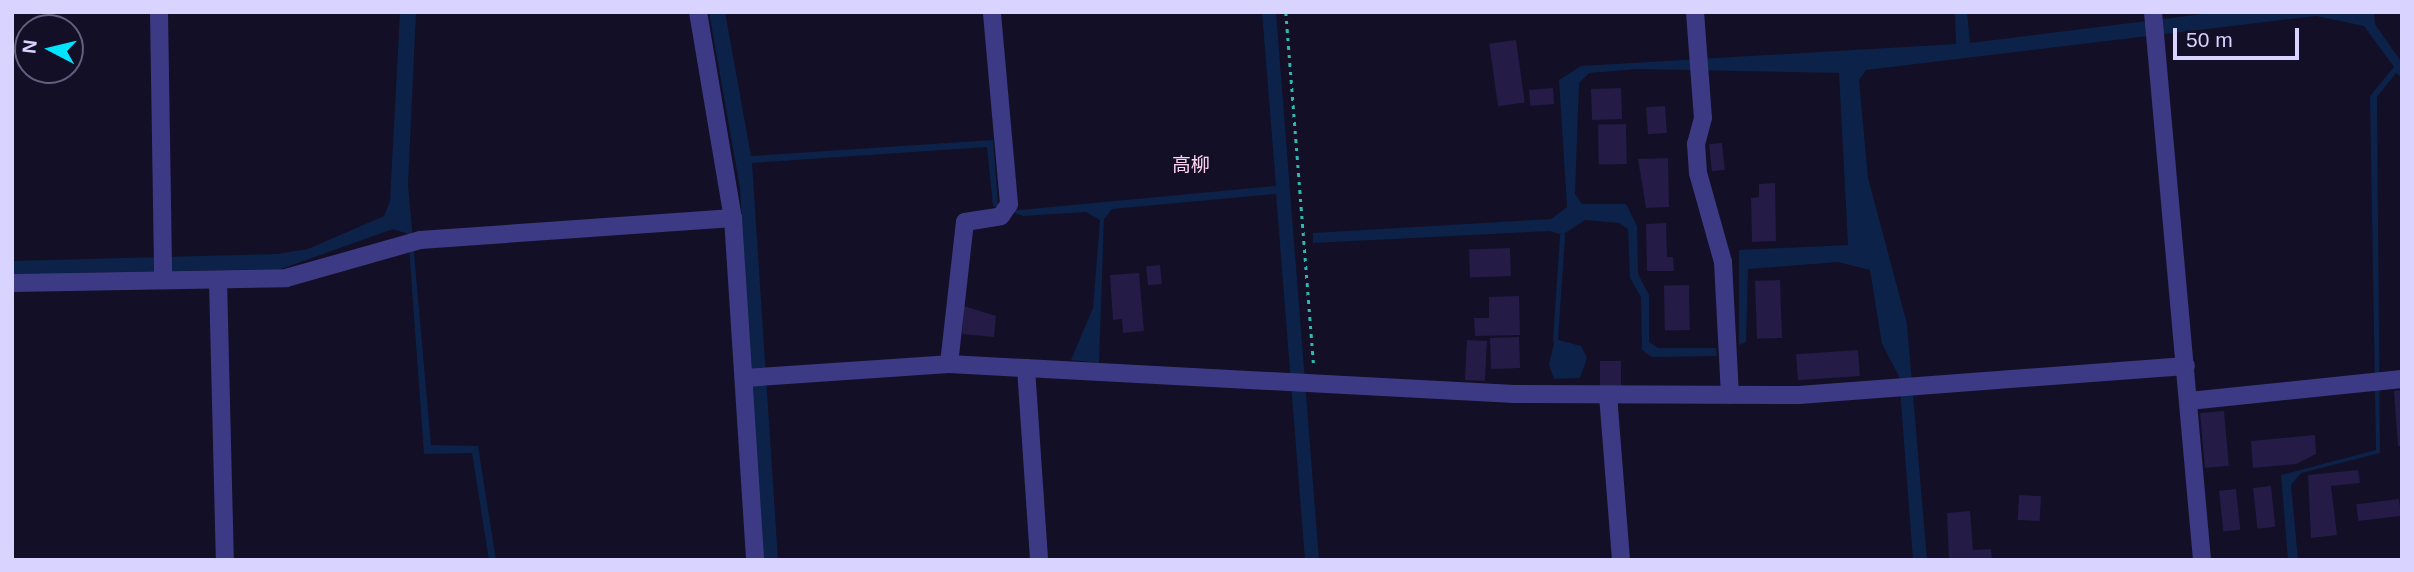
<!DOCTYPE html>
<html>
<head>
<meta charset="utf-8">
<style>
  body { margin:0 }
  #map { position:relative; width:2414px; height:572px; overflow:hidden; background:#130f26; font-family:Helvetica,"Noto Sans JP",sans-serif }
  div>[style] { position:absolute }
  .water>* { inset:0; background:#0c2248 }
  .stream>* { height:5px; margin:-2.5px; padding:0 2.5px; transform-origin:2.5px; border-radius:2.5px; background:#0c2248 }
  .building>* { inset:0; background:#241b47; transform-origin:0 0 }
  .path>* { height:2.5px; margin-top:-1.25px; transform-origin:0; background:repeating-linear-gradient(90deg,#2fb8b0 0 3.5px,transparent 0 8.5px) }
  .minor>* { height:18px; margin:-9px; padding:0 9px; transform-origin:9px; border-radius:9px; background:#3d3a85 }
  span { translate:-50% -50%; white-space:nowrap; text-align:center; line-height:1.15; -webkit-text-stroke:5px #130f26; paint-order:stroke }
  .neighbourhood-label { font-size:19px; color:#ffd6f0 }
  .frame { position:absolute; inset:0; border:14px solid #d9d4ff; pointer-events:none }
  .north { position:absolute; left:14px; top:14px; width:70px; height:70px; box-sizing:border-box; background:#130f26; border:2px solid #625e7d; border-radius:50%; rotate:277deg; font-size:19px; font-weight:700; line-height:28px; text-align:center; color:#d9d4ff }
  .north::after { content:''; display:block; margin:auto; width:24px; height:32px; background:#00e5ff; clip-path:polygon(50% 0,100% 100%,50% 72%,0 100%) }
  .scale { position:absolute; left:2173px; top:28px; width:126px; height:32px; box-sizing:border-box; border:4px solid #d9d4ff; border-top:0; padding-left:9px; font-size:21px; line-height:24px; white-space:nowrap; color:#d9d4ff; -webkit-text-stroke:5px #130f26; paint-order:stroke }
</style>
</head>
<body>
<div id="map">
  <div class="water">
    <div style="clip-path:polygon(400px 12px,416px 12px,408px 185px,431px 445px,478px 446px,496px 560px,489px 560px,472px 453px,424px 454px,408px 234px,393px 229px,281px 269px,12px 274px,12px 261px,277px 254px,308px 249px,384px 216px,390px 201px)"></div>
    <div style="clip-path:polygon(709px 12px,725px 12px,751px 156px,993px 140px,998px 204px,1019px 210px,1276px 186px,1262px 12px,1276px 12px,1319px 560px,1305px 560px,1276px 194px,1112px 209px,1104px 219px,1099px 363px,1071px 360px,1093px 308px,1100px 220px,1086px 212px,1024px 216px,993px 206px,987px 147px,752px 163px,778px 560px,763px 560px,740px 188px)"></div>
    <div style="clip-path:polygon(1955px 12px,1967px 12px,1970px 43px,2219px 12px,2374px 12px,2375px 24px,2402px 63px,2402px 78px,2396px 73px,2377px 97px,2380px 453px,2301px 473px,2291px 485px,2298px 560px,2288px 560px,2281px 475px,2376px 450px,2370px 96px,2394px 67px,2364px 26px,2316px 16px,1866px 70px,1859px 80px,1868px 178px,1907px 324px,1927px 560px,1913px 560px,1899px 376px,1882px 344px,1870px 270px,1838px 262px,1748px 269px,1746px 342px,1739px 345px,1739px 250px,1848px 245px,1839px 73px,1638px 69px,1589px 73px,1579px 83px,1575px 194px,1582px 204px,1626px 204px,1637px 226px,1638px 274px,1649px 295px,1649px 342px,1658px 348px,1716px 348px,1717px 356px,1652px 357px,1642px 350px,1641px 297px,1630px 278px,1628px 229px,1619px 223px,1585px 220px,1562px 235px,1550px 231px,1313px 243px,1313px 233px,1551px 219px,1567px 207px,1559px 80px,1581px 66px,1956px 44px)"></div>
    <div style="clip-path:polygon(1555px 339px,1581px 346px,1587px 358px,1580px 378px,1554px 379px,1549px 365px)"></div>
  </div>
  <div class="stream">
    <div style="left:1555px;top:339px;width:104px;rotate:-86.1deg"></div>
  </div>
  <div class="building">
    <div style="left:1516px;top:40px;width:63px;height:27px;rotate:82deg"></div>
    <div style="left:1553px;top:88px;width:16px;height:24px;rotate:86deg"></div>
    <div style="left:1621px;top:88px;width:31px;height:30px;rotate:88deg"></div>
    <div style="left:1665px;top:106px;width:27px;height:19px;rotate:86deg"></div>
    <div style="left:1626px;top:124px;width:40px;height:28px;rotate:89deg"></div>
    <div style="left:1722px;top:143px;width:27px;height:13px;rotate:84deg"></div>
    <div style="clip-path:polygon(1668px 158px,1669px 207px,1646px 208px,1638px 159px)"></div>
    <div style="clip-path:polygon(1775px 183px,1776px 241px,1752px 242px,1751px 198px,1759px 197px,1759px 184px)"></div>
    <div style="clip-path:polygon(1666px 223px,1667px 257px,1673px 257px,1674px 271px,1647px 271px,1646px 224px)"></div>
    <div style="left:1510px;top:248px;width:28px;height:41px;rotate:88deg"></div>
    <div style="left:1160px;top:265px;width:19px;height:14px;rotate:84deg"></div>
    <div style="clip-path:polygon(1139px 273px,1144px 331px,1123px 333px,1122px 319px,1113px 320px,1110px 275px)"></div>
    <div style="left:1780px;top:280px;width:58px;height:25px;rotate:88deg"></div>
    <div style="left:1689px;top:285px;width:45px;height:25px;rotate:89deg"></div>
    <div style="clip-path:polygon(1519px 296px,1520px 335px,1475px 336px,1474px 318px,1489px 318px,1489px 297px)"></div>
    <div style="clip-path:polygon(964px 306px,996px 316px,994px 337px,962px 334px)"></div>
    <div style="left:1519px;top:337px;width:31px;height:29px;rotate:88deg"></div>
    <div style="left:1467px;top:340px;width:20px;height:40px;rotate:3deg"></div>
    <div style="left:1858px;top:350px;width:26px;height:62px;rotate:86deg"></div>
    <div style="left:1600px;top:361px;width:21px;height:25px"></div>
    <div style="clip-path:polygon(2402px 390px,2402px 446px,2398px 446px,2394px 391px)"></div>
    <div style="left:2224px;top:411px;width:55px;height:24px;rotate:85deg"></div>
    <div style="clip-path:polygon(2315px 435px,2316px 454px,2296px 464px,2253px 468px,2251px 441px)"></div>
    <div style="clip-path:polygon(2358px 470px,2360px 483px,2331px 486px,2337px 535px,2311px 538px,2308px 475px)"></div>
    <div style="left:2271px;top:486px;width:41px;height:18px;rotate:84deg"></div>
    <div style="left:2236px;top:489px;width:41px;height:17px;rotate:84deg"></div>
    <div style="left:2019px;top:495px;width:22px;height:25px;rotate:3deg"></div>
    <div style="left:2399px;top:499px;width:17px;height:43px;rotate:83deg"></div>
    <div style="clip-path:polygon(1970px 511px,1973px 550px,1991px 549px,1992px 560px,1949px 560px,1947px 513px)"></div>
  </div>
  <div class="path">
    <div style="left:1286px;top:12px;width:354px;rotate:85.5deg"></div>
  </div>
  <div class="minor">
    <div style="left:159px;top:12px;width:267px;rotate:89.1deg"></div>
    <div style="left:698px;top:12px;width:209px;rotate:80.4deg"></div>
    <div style="left:733px;top:218px;width:343px;rotate:86.3deg"></div>
    <div style="left:1695px;top:12px;width:106px;rotate:85.7deg"></div>
    <div style="left:1703px;top:118px;width:27px;rotate:105deg"></div>
    <div style="left:1696px;top:144px;width:29px;rotate:86deg"></div>
    <div style="left:1698px;top:173px;width:92px;rotate:74.3deg"></div>
    <div style="left:1723px;top:262px;width:133px;rotate:87deg"></div>
    <div style="left:2153px;top:12px;width:550px;rotate:84.89deg"></div>
    <div style="left:218px;top:280px;width:280px;rotate:88.6deg"></div>
    <div style="left:12px;top:283px;width:274px;rotate:-1deg"></div>
    <div style="left:286px;top:278px;width:139px;rotate:-15.8deg"></div>
    <div style="left:420px;top:240px;width:314px;rotate:-4deg"></div>
    <div style="left:949px;top:364px;width:143px;rotate:-83.6deg"></div>
    <div style="left:965px;top:222px;width:36px;rotate:-9deg"></div>
    <div style="left:1001px;top:216px;width:14px;rotate:-56deg"></div>
    <div style="left:1009px;top:204px;width:193px;rotate:-95.1deg"></div>
    <div style="left:1026px;top:368px;width:192px;rotate:86.1deg"></div>
    <div style="left:745px;top:378px;width:204px;rotate:-3.9deg"></div>
    <div style="left:949px;top:364px;width:566px;rotate:3.04deg"></div>
    <div style="left:1514px;top:394px;width:285px;rotate:0.2deg"></div>
    <div style="left:1799px;top:395px;width:388px;rotate:-4.3deg"></div>
    <div style="left:1608px;top:395px;width:166px;rotate:85.5deg"></div>
    <div style="left:2189px;top:401px;width:214px;rotate:-5.9deg"></div>
  </div>
  <div class="neighbourhood-label">
    <span style="left:1191px;top:165px">高柳</span>
  </div>
  <div class="frame"></div>
  <div class="north">N</div>
  <div class="scale">50 m</div>
</div>
</body>
</html>
